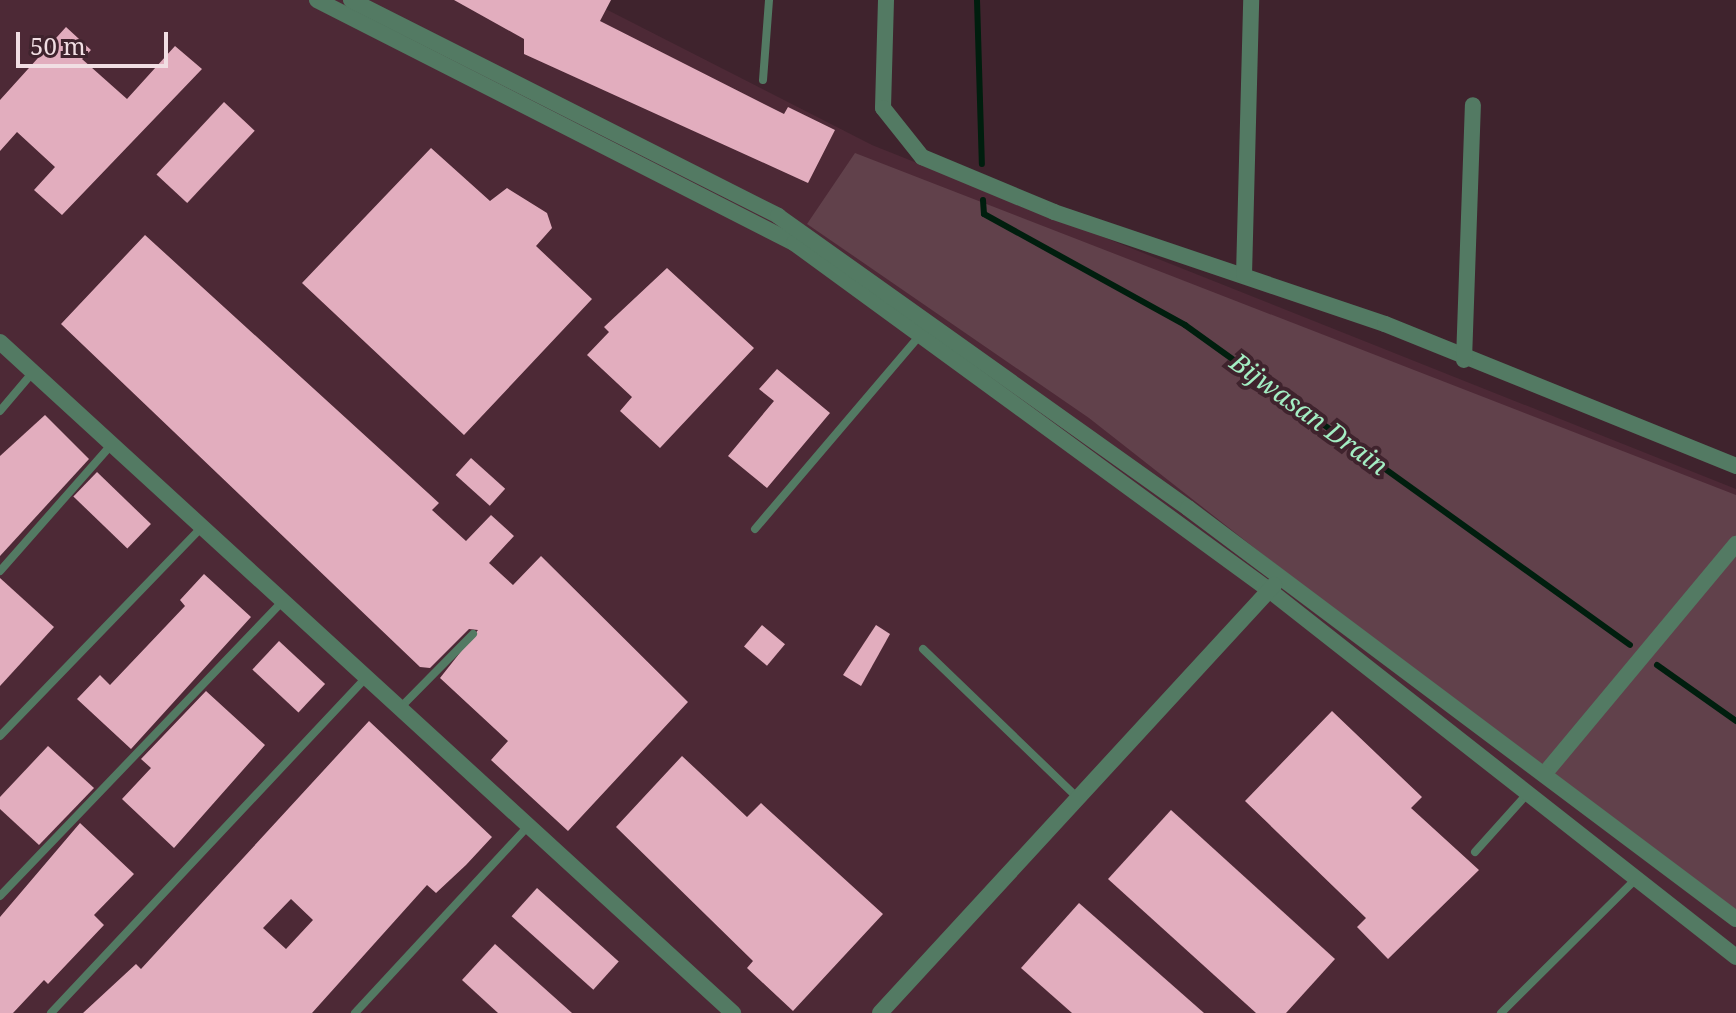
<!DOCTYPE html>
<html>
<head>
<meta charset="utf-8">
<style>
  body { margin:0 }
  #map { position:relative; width:1736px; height:1013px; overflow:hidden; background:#3f232d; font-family:"Noto Serif",serif }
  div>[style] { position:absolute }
  .built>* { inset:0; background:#4d2936 }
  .green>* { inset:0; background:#61414b }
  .stream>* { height:6px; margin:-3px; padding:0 3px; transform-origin:3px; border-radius:3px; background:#001e0e }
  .building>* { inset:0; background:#e2adbe; transform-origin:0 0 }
  .service>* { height:8px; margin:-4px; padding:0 4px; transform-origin:4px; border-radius:4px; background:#537a63 }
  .minor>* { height:16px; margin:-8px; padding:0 8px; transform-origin:8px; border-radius:8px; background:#537a63 }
  .tertiary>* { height:16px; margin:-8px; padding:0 8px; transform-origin:8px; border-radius:8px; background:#537a63 }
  span { translate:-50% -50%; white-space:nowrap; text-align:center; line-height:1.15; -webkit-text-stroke:8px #3f232d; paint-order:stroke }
  .water-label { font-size:26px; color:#a3eec3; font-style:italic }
  .scale { position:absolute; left:16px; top:32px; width:152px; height:36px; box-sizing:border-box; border:4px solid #f1dee3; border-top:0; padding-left:10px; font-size:24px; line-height:28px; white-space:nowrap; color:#f1dee3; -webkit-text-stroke:6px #3f232d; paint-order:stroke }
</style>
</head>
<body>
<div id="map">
  <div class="built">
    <div style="clip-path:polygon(0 0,588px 0,872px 145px,1736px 489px,1736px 1013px,0 1013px)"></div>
  </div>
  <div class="green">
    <div style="clip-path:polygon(855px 153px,1736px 495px,1736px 926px,1089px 418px,807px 224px)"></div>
  </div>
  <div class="stream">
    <div style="left:977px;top:0;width:164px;rotate:88.3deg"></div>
    <div style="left:983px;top:200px;width:14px;rotate:86deg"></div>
    <div style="left:984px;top:214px;width:230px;rotate:28.9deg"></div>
    <div style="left:1185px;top:325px;width:548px;rotate:35.72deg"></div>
    <div style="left:1657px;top:665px;width:97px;rotate:35.3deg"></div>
  </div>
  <div class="building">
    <div style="clip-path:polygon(454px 0,611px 0,600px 21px,784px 114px,788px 107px,835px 130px,808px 183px,524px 54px,524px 39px)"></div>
    <div style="clip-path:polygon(66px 27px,91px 50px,82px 59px,127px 99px,175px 46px,202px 69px,62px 215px,34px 190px,55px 167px,17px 132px,0 151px,0 100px)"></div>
    <div style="left:224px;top:102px;width:42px;height:99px;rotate:43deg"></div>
    <div style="clip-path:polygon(431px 148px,490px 201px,507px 188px,547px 213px,552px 228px,536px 246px,592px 299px,464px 435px,302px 283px)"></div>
    <div style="clip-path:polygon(145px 235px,439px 503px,432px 510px,466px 541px,491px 515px,514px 536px,489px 563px,513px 585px,541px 556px,688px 702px,568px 831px,491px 760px,508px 741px,440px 678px,478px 630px,469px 629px,430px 668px,420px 667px,61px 324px)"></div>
    <div style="clip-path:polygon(667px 268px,754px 348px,660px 448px,620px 411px,632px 397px,587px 355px,609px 332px,604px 327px)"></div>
    <div style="clip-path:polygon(777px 369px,830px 413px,767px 488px,728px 456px,774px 401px,759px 389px)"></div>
    <div style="clip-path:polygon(45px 415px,89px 459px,0 556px,0 456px)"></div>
    <div style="left:471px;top:458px;width:46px;height:23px;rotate:42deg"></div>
    <div style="left:97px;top:472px;width:75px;height:34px;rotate:44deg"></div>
    <div style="clip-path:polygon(204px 574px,251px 617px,131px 749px,77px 699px,100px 675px,110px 685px,185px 606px,180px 600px)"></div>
    <div style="clip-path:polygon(0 578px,54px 627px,0 686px)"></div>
    <div style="left:762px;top:625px;width:30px;height:28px;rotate:40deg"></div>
    <div style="clip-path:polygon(876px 625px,890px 634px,861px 686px,843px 675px)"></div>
    <div style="left:279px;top:641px;width:63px;height:39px;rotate:43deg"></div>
    <div style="clip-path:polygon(206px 691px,265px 745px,174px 848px,122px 799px,151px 768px,141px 759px)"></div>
    <div style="clip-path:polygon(1332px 711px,1422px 797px,1411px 808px,1479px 870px,1388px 959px,1357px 927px,1366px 918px,1245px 801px)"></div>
    <div style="clip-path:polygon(evenodd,369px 721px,492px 837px,466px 865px,436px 893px,427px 885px,312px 1013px,83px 1013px,136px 964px,141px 969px,369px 721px,291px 899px,313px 920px,286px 949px,263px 928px,291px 899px)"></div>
    <div style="clip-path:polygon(48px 746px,94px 788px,39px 845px,0 809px,0 797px)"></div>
    <div style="clip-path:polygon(682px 756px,747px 817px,761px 803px,883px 914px,793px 1011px,747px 968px,753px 961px,616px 827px)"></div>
    <div style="clip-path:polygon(1171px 810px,1335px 959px,1286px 1013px,1256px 1013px,1108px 879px)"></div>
    <div style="clip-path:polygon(80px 823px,134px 874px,94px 915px,104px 925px,48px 984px,44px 980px,13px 1013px,0 1013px,0 917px)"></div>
    <div style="left:537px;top:888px;width:110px;height:38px;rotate:42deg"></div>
    <div style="clip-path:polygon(1079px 903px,1204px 1013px,1072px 1013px,1021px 968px)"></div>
    <div style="clip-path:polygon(495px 944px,572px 1013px,498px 1013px,462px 980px)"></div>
  </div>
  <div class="service">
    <div style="left:763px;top:80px;width:80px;rotate:-85.7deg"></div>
    <div style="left:0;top:411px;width:51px;rotate:-49.8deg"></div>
    <div style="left:755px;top:529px;width:255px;rotate:-49.6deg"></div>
    <div style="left:0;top:571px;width:169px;rotate:-48.6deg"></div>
    <div style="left:923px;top:649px;width:215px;rotate:43.9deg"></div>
    <div style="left:400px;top:708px;width:104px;rotate:-45.4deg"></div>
    <div style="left:0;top:736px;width:291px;rotate:-46deg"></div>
    <div style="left:1475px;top:852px;width:78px;rotate:-48.1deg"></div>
    <div style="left:0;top:896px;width:409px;rotate:-46.2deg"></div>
    <div style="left:51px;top:1013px;width:461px;rotate:-46.8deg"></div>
    <div style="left:355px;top:1013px;width:255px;rotate:-47.2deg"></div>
    <div style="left:1501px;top:1013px;width:192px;rotate:-44.8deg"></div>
  </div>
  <div class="minor">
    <div style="left:886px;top:0;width:108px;rotate:91.6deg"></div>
    <div style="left:883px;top:108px;width:63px;rotate:51.5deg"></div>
    <div style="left:922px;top:157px;width:143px;rotate:22.6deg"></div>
    <div style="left:1054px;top:212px;width:349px;rotate:18.7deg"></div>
    <div style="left:1385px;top:324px;width:379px;rotate:22deg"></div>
    <div style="left:1244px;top:275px;width:275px;rotate:-88.5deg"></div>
    <div style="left:1464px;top:360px;width:255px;rotate:-88deg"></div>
    <div style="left:1546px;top:772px;width:297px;rotate:-50.2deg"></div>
  </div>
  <div class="tertiary">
    <div style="left:317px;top:0;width:535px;rotate:27deg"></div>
    <div style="left:794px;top:243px;width:588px;rotate:36.15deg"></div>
    <div style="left:1269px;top:590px;width:594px;rotate:38.16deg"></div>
    <div style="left:351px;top:0;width:479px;rotate:26.8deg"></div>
    <div style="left:778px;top:216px;width:503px;rotate:35.46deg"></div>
    <div style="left:1188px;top:508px;width:685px;rotate:36.87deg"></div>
    <div style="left:0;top:342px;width:994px;rotate:42.47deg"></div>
    <div style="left:880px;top:1013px;width:582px;rotate:-47.37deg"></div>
  </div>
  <div class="water-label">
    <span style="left:1309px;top:414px;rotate:36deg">Bijwasan Drain</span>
  </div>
  <div class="scale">50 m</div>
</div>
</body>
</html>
